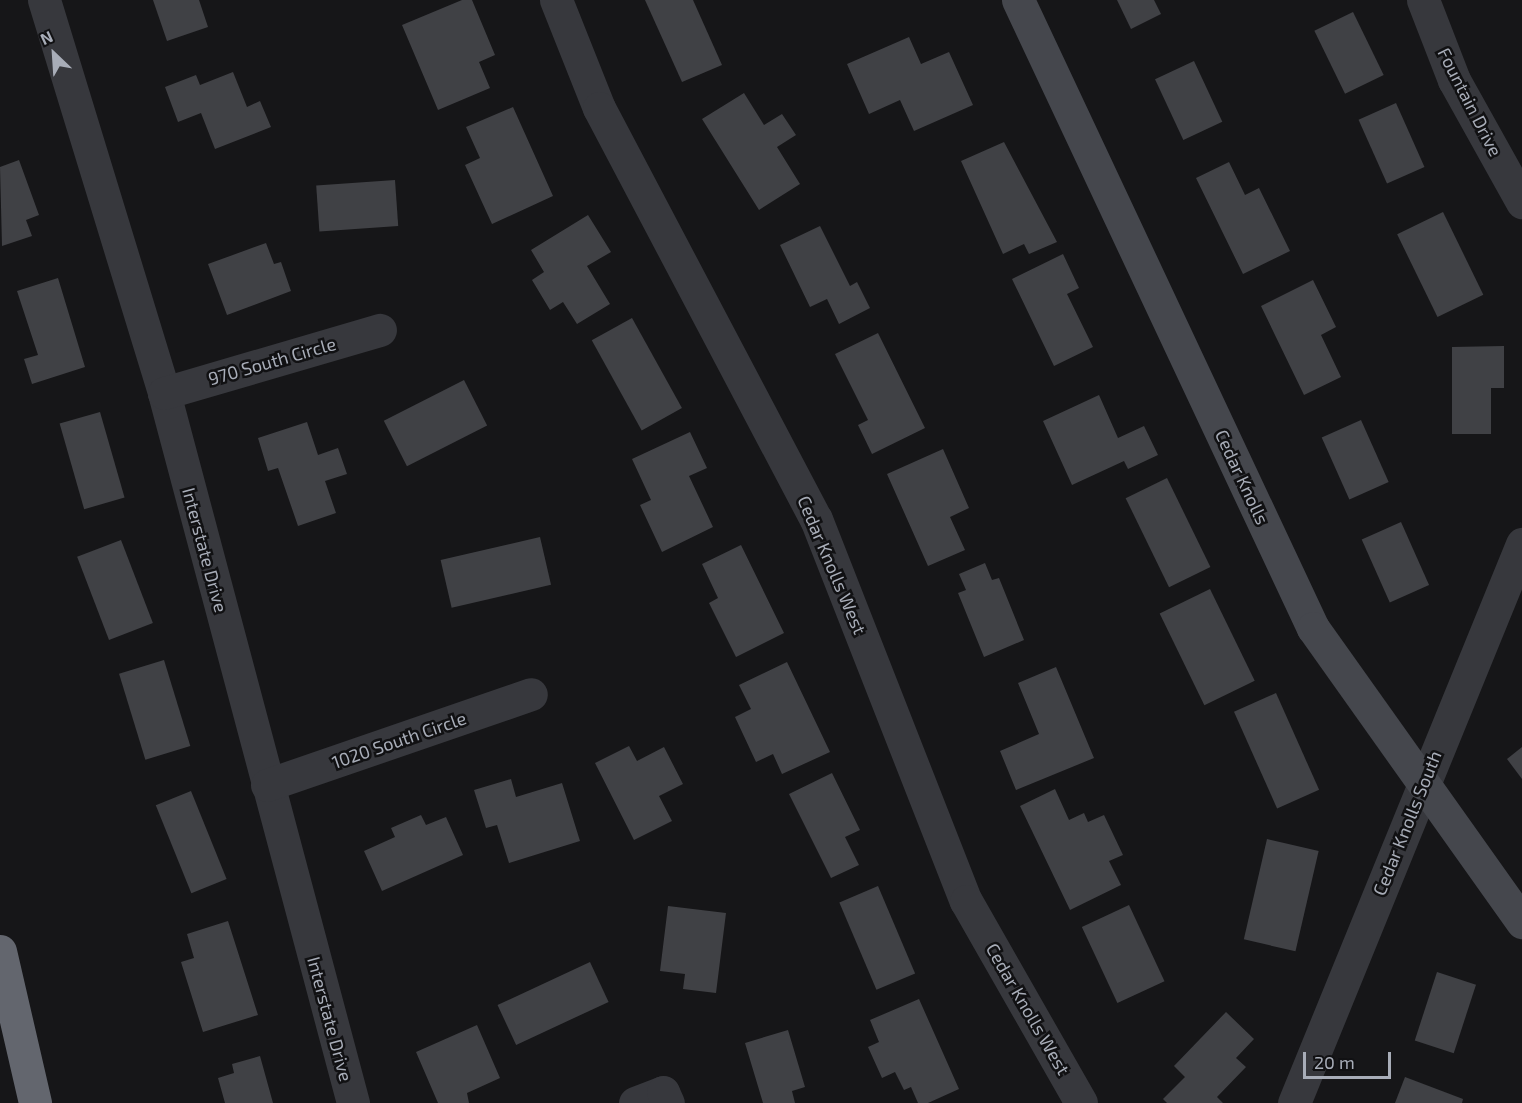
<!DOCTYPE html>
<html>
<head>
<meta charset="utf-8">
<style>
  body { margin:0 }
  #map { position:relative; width:1522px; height:1103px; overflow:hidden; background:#161618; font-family:"Exo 2",sans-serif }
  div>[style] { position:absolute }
  .building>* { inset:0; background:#404145; transform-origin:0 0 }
  .street>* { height:33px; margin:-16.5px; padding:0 16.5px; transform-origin:16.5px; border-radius:16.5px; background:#37383d }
  .secondary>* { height:33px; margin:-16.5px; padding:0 16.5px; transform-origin:16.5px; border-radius:16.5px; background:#45474d }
  .highway>* { height:33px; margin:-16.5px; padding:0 16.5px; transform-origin:16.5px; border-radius:16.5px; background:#63666e }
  span { translate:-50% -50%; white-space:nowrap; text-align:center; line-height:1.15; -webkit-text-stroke:5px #111113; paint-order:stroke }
  .street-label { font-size:18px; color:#a8adb8 }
  .north { position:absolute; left:24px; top:24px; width:60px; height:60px; -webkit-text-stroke:4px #111113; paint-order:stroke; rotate:335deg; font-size:16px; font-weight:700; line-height:24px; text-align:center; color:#a8adb8 }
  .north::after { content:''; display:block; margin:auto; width:21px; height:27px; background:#a8adb8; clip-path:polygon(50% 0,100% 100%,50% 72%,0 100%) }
  .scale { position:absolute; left:1303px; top:1052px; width:88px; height:27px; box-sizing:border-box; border:3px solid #a8adb8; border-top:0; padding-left:8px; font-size:18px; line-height:21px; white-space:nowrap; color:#a8adb8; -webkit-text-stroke:4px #111113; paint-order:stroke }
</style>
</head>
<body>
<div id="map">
  <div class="building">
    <div style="clip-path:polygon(153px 0,199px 0,208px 27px,167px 41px)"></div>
    <div style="clip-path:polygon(462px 0,472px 0,495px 55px,479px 62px,490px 88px,438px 110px,402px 25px)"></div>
    <div style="clip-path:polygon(645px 0,693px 0,722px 65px,682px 82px)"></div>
    <div style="clip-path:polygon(1117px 0,1154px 0,1161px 14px,1131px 29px)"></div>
    <div style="left:1353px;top:12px;width:70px;height:43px;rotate:64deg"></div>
    <div style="clip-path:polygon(909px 37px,921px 64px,949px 52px,973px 105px,914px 131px,900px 100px,869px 114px,847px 64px)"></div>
    <div style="left:1194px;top:61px;width:67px;height:43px;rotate:65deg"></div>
    <div style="clip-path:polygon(233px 72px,247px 107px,260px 101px,271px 127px,215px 149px,201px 113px,178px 122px,165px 87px,196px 75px,200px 85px)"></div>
    <div style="clip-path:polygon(744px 93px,764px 125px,782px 114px,796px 135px,777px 147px,800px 184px,759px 210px,702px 119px)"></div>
    <div style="left:1396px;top:103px;width:70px;height:41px;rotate:66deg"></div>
    <div style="clip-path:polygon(513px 107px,553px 196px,492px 224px,465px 165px,480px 158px,466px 127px)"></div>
    <div style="clip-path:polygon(1004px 142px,1057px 242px,1029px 254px,1024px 244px,1003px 254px,961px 161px)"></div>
    <div style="clip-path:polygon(19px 160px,39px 215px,26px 220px,32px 236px,2px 246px,0 167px)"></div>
    <div style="clip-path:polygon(1229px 162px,1245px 195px,1259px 188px,1290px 251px,1243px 274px,1196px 178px)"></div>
    <div style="left:395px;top:180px;width:46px;height:79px;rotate:86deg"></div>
    <div style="left:1443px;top:212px;width:92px;height:51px;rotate:64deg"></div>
    <div style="clip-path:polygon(588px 215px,611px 252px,587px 266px,610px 304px,577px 324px,563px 302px,550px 310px,532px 280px,544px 272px,531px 250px)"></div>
    <div style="clip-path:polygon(820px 226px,850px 286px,857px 282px,870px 308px,839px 324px,827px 299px,810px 307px,780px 245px)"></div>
    <div style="clip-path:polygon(266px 243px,274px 264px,281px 262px,291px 291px,227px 315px,208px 264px)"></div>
    <div style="clip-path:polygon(1063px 254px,1079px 288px,1067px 294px,1093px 347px,1054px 366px,1012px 279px)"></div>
    <div style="clip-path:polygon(58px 278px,85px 367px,32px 384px,24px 359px,38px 355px,17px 291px)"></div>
    <div style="clip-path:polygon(1313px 280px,1336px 327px,1321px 335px,1341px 377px,1304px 395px,1261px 306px)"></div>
    <div style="left:632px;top:318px;width:103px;height:46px;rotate:61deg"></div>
    <div style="clip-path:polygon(878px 333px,925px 428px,872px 454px,858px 425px,868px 420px,835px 354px)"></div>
    <div style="clip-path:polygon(1504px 346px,1504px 388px,1491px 388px,1491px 434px,1452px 434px,1452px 347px)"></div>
    <div style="left:464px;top:380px;width:51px;height:90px;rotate:63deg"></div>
    <div style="clip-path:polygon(1099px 395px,1118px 438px,1144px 426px,1158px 455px,1128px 469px,1124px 461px,1072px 485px,1043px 421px)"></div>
    <div style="left:100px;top:412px;width:89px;height:42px;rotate:74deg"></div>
    <div style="left:1361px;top:420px;width:68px;height:43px;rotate:66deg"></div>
    <div style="clip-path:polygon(307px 422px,318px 455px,338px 448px,347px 474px,325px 481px,336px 513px,298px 526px,278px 468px,268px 471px,258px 438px)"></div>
    <div style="clip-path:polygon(690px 432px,707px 468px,689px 476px,713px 527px,662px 552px,640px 505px,651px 500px,632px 459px)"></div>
    <div style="clip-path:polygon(943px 449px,969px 508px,950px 517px,965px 550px,928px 566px,887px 474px)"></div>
    <div style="left:1167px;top:478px;width:99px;height:46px;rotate:64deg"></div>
    <div style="left:1401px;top:522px;width:69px;height:43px;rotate:66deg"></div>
    <div style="left:540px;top:537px;width:49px;height:102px;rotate:77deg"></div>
    <div style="left:121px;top:540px;width:89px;height:47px;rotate:69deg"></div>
    <div style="clip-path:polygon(741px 545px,784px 633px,736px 657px,709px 603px,718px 598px,702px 564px)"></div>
    <div style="clip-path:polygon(985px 563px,992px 580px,999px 578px,1024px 640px,984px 657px,958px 593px,966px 590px,959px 574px)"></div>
    <div style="left:1210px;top:589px;width:102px;height:56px;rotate:64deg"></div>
    <div style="left:164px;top:660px;width:90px;height:47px;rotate:73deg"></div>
    <div style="clip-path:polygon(787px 662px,830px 752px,782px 774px,773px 754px,756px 762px,735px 717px,751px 709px,739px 685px)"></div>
    <div style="clip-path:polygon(1056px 667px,1094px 758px,1016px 790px,1000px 751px,1039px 734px,1018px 683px)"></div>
    <div style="left:1276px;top:693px;width:106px;height:46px;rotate:66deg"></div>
    <div style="clip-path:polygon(629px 746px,637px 761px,664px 747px,683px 784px,659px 796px,672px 821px,634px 840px,595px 763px)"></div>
    <div style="clip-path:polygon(1522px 747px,1522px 779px,1507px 759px)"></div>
    <div style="clip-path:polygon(832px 773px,860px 830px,845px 837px,859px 865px,831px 878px,789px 794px)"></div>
    <div style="clip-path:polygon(511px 779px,516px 797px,562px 783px,580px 841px,509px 863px,497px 825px,486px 828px,474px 790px)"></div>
    <div style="clip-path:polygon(1055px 789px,1069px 820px,1084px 813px,1088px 822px,1104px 815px,1123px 855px,1109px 861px,1121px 885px,1070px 910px,1020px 806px)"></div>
    <div style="left:191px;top:791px;width:95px;height:38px;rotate:68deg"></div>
    <div style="clip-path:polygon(421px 815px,426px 825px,446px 817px,463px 855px,382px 891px,364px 851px,395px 837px,391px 828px)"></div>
    <div style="left:1267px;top:839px;width:53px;height:103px;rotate:13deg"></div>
    <div style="left:878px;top:886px;width:95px;height:42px;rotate:67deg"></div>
    <div style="left:1129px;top:905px;width:84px;height:52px;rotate:65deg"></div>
    <div style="clip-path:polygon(668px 906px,726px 913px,716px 993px,683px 989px,685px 974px,660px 971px)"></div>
    <div style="clip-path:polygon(228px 921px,258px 1015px,203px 1032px,181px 962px,194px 958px,187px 934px)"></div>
    <div style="left:590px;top:962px;width:44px;height:102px;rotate:65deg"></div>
    <div style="left:1437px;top:972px;width:41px;height:72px;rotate:18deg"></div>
    <div style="clip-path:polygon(919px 999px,959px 1089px,928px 1103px,918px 1103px,911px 1087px,904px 1090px,895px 1072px,882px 1078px,868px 1047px,879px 1042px,870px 1020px)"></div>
    <div style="clip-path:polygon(1226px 1012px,1254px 1039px,1236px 1058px,1246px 1067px,1217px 1097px,1223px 1103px,1167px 1103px,1163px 1099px,1185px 1077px,1174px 1066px)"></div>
    <div style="clip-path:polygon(477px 1025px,500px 1078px,467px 1093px,469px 1103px,438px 1103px,416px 1052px)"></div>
    <div style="clip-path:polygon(788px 1030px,805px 1087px,792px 1091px,795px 1103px,763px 1103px,745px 1043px)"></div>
    <div style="clip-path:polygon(260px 1056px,273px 1103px,225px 1103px,218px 1078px,234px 1073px,232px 1064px)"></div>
    <div style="clip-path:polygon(1405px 1077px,1463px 1099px,1462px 1103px,1395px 1103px)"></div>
  </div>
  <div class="street">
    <div style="left:44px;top:0;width:411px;rotate:73deg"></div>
    <div style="left:164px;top:393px;width:735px;rotate:75.09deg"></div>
    <div style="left:556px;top:0;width:116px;rotate:68.3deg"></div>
    <div style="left:599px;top:108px;width:465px;rotate:62.2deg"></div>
    <div style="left:816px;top:519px;width:410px;rotate:68.6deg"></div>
    <div style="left:966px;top:901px;width:232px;rotate:60.3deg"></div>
    <div style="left:1423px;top:0;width:86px;rotate:68.8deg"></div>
    <div style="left:1454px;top:80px;width:140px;rotate:60.9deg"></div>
    <div style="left:164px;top:393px;width:225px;rotate:-16.3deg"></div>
    <div style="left:267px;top:785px;width:279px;rotate:-19deg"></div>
    <div style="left:635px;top:1103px;width:30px;rotate:-21deg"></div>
    <div style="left:663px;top:1092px;width:12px;rotate:66deg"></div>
    <div style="left:1294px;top:1103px;width:604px;rotate:-67.81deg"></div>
  </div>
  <div class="secondary">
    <div style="left:1018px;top:0;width:694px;rotate:64.84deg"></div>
    <div style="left:1313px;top:628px;width:361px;rotate:54.6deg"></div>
  </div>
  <div class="highway">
    <div style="left:0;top:951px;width:156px;rotate:77deg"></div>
  </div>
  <div class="street-label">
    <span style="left:1470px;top:102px;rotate:63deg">Fountain Drive</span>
    <span style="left:272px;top:361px;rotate:-16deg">970 South Circle</span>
    <span style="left:1242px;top:477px;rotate:65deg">Cedar Knolls</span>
    <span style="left:205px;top:550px;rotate:75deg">Interstate Drive</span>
    <span style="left:832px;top:565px;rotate:67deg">Cedar Knolls West</span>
    <span style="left:399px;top:740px;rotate:-19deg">1020 South Circle</span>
    <span style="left:1407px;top:823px;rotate:-68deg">Cedar Knolls South</span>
    <span style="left:1028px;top:1009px;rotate:60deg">Cedar Knolls West</span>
    <span style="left:330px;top:1019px;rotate:75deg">Interstate Drive</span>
  </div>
  <div class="north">N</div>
  <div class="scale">20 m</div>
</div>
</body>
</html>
